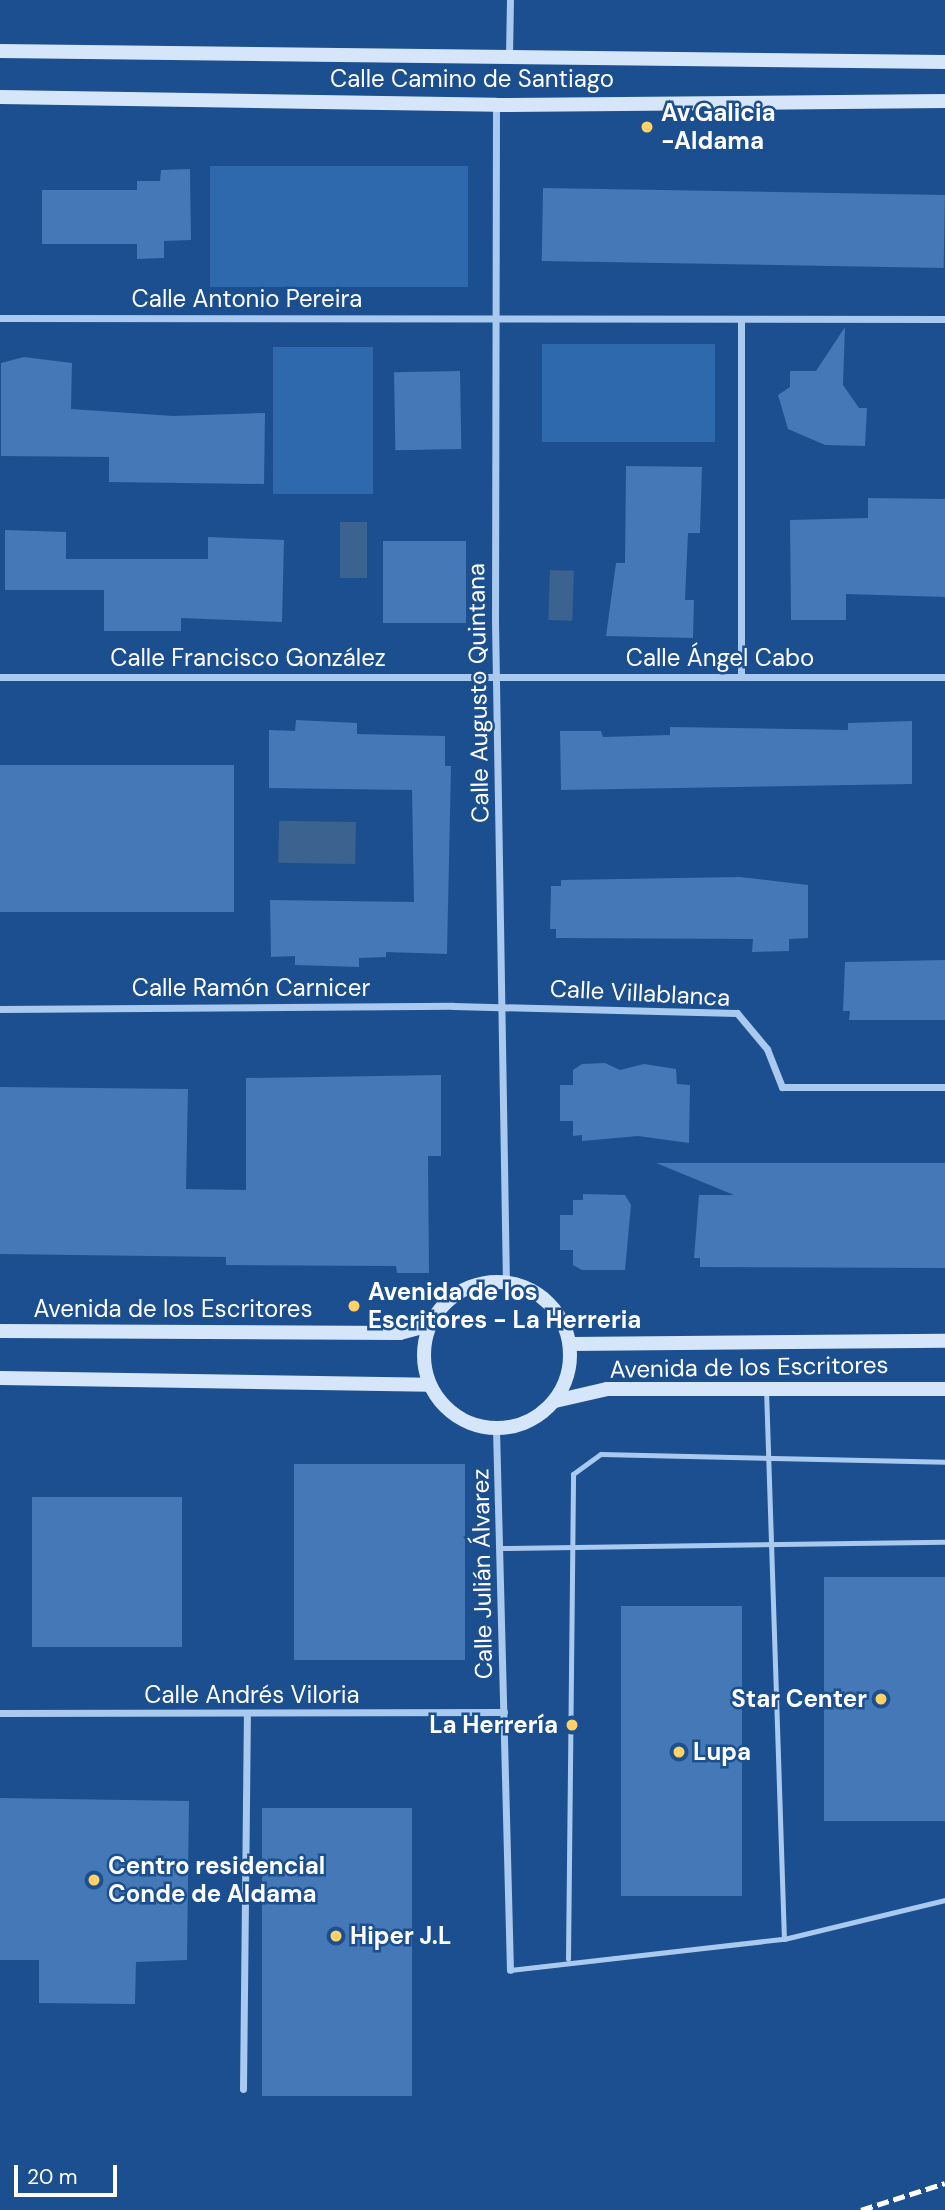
<!DOCTYPE html>
<html>
<head>
<meta charset="utf-8">
<style>
  body { margin:0 }
  #map { position:relative; width:945px; height:2210px; overflow:hidden; background:#1b4f8f; font-family:"DM Sans",sans-serif }
  div>[style] { position:absolute }
  .green>* { inset:0; background:#2e69ad; transform-origin:0 0 }
  .water>* { inset:0; background:#3c6290; transform-origin:0 0 }
  .building>* { inset:0; background:#4478b7; transform-origin:0 0 }
  .lane>* { height:5px; margin:-2.5px; padding:0 2.5px; transform-origin:2.5px; border-radius:2.5px; background:#a9c9ee }
  .street>* { height:7px; margin:-3.5px; padding:0 3.5px; transform-origin:3.5px; border-radius:3.5px; background:#a9c9ee }
  .secondary>* { height:14px; margin:-7px; padding:0 7px; transform-origin:7px; border-radius:7px; background:#d6e6fa }
  .secondary>.ring { margin:-7px; padding:0; box-sizing:content-box; background:none; border:14px solid #d6e6fa; border-radius:50% }
  .rail>* { height:5px; margin-top:-2.5px; transform-origin:0; background:repeating-linear-gradient(90deg,#fff 0 12px,transparent 0 17px) }
  .dots>* { width:19px; height:19px; translate:-50% -50%; box-sizing:border-box; border:4px solid #1b4f8f; border-radius:50% }
  span { translate:-50% -50%; white-space:nowrap; text-align:center; line-height:1.15; -webkit-text-stroke:5px #1b4f8f; paint-order:stroke }
  .street-label { font-size:24px; color:#fff }
  .poi-label { font-size:24px; color:#fff; font-weight:700 }
  .left { translate:0 -50%; text-align:left }
  .right { translate:-100% -50%; text-align:right }
  .scale { position:absolute; left:14px; top:2165px; width:103px; height:32px; box-sizing:border-box; border:4px solid #fff; border-top:0; padding-left:9px; font-size:21px; line-height:24px; white-space:nowrap; color:#fff; -webkit-text-stroke:5px #1b4f8f; paint-order:stroke }
</style>
</head>
<body>
<div id="map">
  <div class="green">
    <div style="left:210px;top:166px;width:258px;height:121px"></div>
    <div style="left:542px;top:344px;width:173px;height:98px"></div>
    <div style="left:273px;top:347px;width:100px;height:147px"></div>
  </div>
  <div class="water">
    <div style="left:340px;top:522px;width:27px;height:56px"></div>
    <div style="left:550px;top:570px;width:24px;height:50px;rotate:2deg"></div>
    <div style="left:356px;top:822px;width:42px;height:77px;rotate:91deg"></div>
  </div>
  <div class="building">
    <div style="clip-path:polygon(190px 169px,191px 240px,164px 241px,164px 258px,137px 259px,137px 244px,42px 244px,42px 190px,137px 190px,137px 181px,160px 181px,161px 170px)"></div>
    <div style="left:543px;top:188px;width:402px;height:73px;rotate:1deg"></div>
    <div style="clip-path:polygon(845px 327px,843px 385px,859px 408px,867px 408px,865px 446px,825px 445px,788px 429px,778px 395px,790px 387px,790px 371px,816px 371px)"></div>
    <div style="clip-path:polygon(24px 357px,72px 363px,71px 409px,173px 416px,265px 413px,264px 484px,109px 482px,109px 457px,1px 456px,1px 363px)"></div>
    <div style="left:460px;top:371px;width:78px;height:66px;rotate:89deg"></div>
    <div style="clip-path:polygon(626px 466px,702px 467px,700px 533px,688px 533px,685px 600px,694px 600px,693px 638px,606px 636px,616px 563px,625px 563px)"></div>
    <div style="clip-path:polygon(868px 498px,945px 499px,945px 597px,846px 594px,846px 620px,791px 620px,790px 520px,868px 518px)"></div>
    <div style="clip-path:polygon(5px 530px,66px 532px,66px 559px,208px 559px,208px 537px,284px 540px,282px 622px,181px 618px,181px 631px,104px 631px,104px 590px,5px 590px)"></div>
    <div style="left:466px;top:541px;width:82px;height:83px;rotate:90deg"></div>
    <div style="clip-path:polygon(296px 720px,357px 723px,357px 734px,445px 736px,445px 766px,451px 766px,447px 954px,386px 952px,386px 957px,359px 958px,359px 967px,295px 965px,295px 956px,271px 957px,270px 900px,414px 902px,412px 790px,269px 788px,269px 730px,295px 731px)"></div>
    <div style="clip-path:polygon(912px 721px,912px 784px,561px 790px,560px 731px,601px 731px,603px 737px,670px 735px,670px 727px,848px 730px,848px 723px)"></div>
    <div style="left:0;top:765px;width:234px;height:147px"></div>
    <div style="clip-path:polygon(740px 877px,808px 885px,808px 938px,789px 939px,789px 951px,752px 952px,753px 939px,556px 938px,556px 929px,550px 929px,551px 886px,561px 886px,561px 880px)"></div>
    <div style="clip-path:polygon(945px 960px,945px 1020px,849px 1020px,850px 1011px,843px 1011px,845px 962px)"></div>
    <div style="clip-path:polygon(605px 1063px,620px 1070px,644px 1064px,676px 1069px,677px 1084px,690px 1085px,689px 1143px,638px 1136px,582px 1141px,582px 1135px,573px 1136px,573px 1121px,560px 1121px,560px 1085px,573px 1085px,573px 1070px,582px 1064px)"></div>
    <div style="clip-path:polygon(441px 1075px,441px 1156px,428px 1156px,429px 1273px,397px 1273px,396px 1266px,226px 1265px,226px 1257px,0 1254px,0 1087px,188px 1089px,186px 1189px,246px 1190px,246px 1078px)"></div>
    <div style="clip-path:polygon(656px 1163px,945px 1163px,945px 1268px,700px 1267px,700px 1258px,694px 1258px,699px 1195px,734px 1195px)"></div>
    <div style="clip-path:polygon(583px 1194px,625px 1195px,631px 1205px,625px 1270px,582px 1270px,573px 1265px,573px 1250px,560px 1250px,560px 1215px,573px 1215px,573px 1200px,583px 1200px)"></div>
    <div style="left:465px;top:1464px;width:196px;height:171px;rotate:90deg"></div>
    <div style="left:32px;top:1497px;width:150px;height:150px"></div>
    <div style="left:824px;top:1577px;width:121px;height:244px"></div>
    <div style="left:621px;top:1606px;width:121px;height:290px"></div>
    <div style="clip-path:polygon(0 1798px,189px 1801px,187px 1960px,136px 1962px,135px 2004px,39px 2003px,39px 1960px,0 1960px)"></div>
    <div style="left:262px;top:1808px;width:150px;height:288px"></div>
  </div>
  <div class="lane">
    <div style="left:766px;top:1389px;width:550px;rotate:88.13deg"></div>
    <div style="left:501px;top:1548px;width:444px;rotate:-0.8deg"></div>
    <div style="left:568px;top:1959px;width:485px;rotate:-89.4deg"></div>
    <div style="left:573px;top:1474px;width:34px;rotate:-36deg"></div>
    <div style="left:601px;top:1454px;width:344px;rotate:1.3deg"></div>
    <div style="left:510px;top:1970px;width:276px;rotate:-6.5deg"></div>
    <div style="left:784px;top:1939px;width:166px;rotate:-13.6deg"></div>
  </div>
  <div class="street">
    <div style="left:509px;top:56px;width:56px;rotate:-89deg"></div>
    <div style="left:496px;top:106px;width:515px;rotate:90.11deg"></div>
    <div style="left:495px;top:621px;width:660px;rotate:89.05deg"></div>
    <div style="left:0;top:318px;width:945px;rotate:0.06deg"></div>
    <div style="left:741px;top:676px;width:354px;rotate:-90deg"></div>
    <div style="left:0;top:677px;width:945px"></div>
    <div style="left:0;top:1009px;width:453px;rotate:-0.4deg"></div>
    <div style="left:453px;top:1006px;width:284px;rotate:1.4deg"></div>
    <div style="left:737px;top:1013px;width:47px;rotate:50.2deg"></div>
    <div style="left:767px;top:1049px;width:41px;rotate:68.5deg"></div>
    <div style="left:782px;top:1087px;width:163px"></div>
    <div style="left:496px;top:1429px;width:541px;rotate:88.52deg"></div>
    <div style="left:0;top:1713px;width:504px;rotate:-0.11deg"></div>
    <div style="left:243px;top:2089px;width:374px;rotate:-89.4deg"></div>
  </div>
  <div class="secondary">
    <div style="left:0;top:51px;width:945px;rotate:0.67deg"></div>
    <div style="left:0;top:97px;width:496px;rotate:0.9deg"></div>
    <div style="left:496px;top:105px;width:449px;rotate:-0.5deg"></div>
    <div class="ring" style="left:424px;top:1282px;width:132px;height:132px"></div>
    <div style="left:0;top:1331px;width:400px;rotate:0.3deg"></div>
    <div style="left:400px;top:1333px;width:30px;rotate:-15deg"></div>
    <div style="left:570px;top:1344px;width:375px;rotate:-0.5deg"></div>
    <div style="left:0;top:1378px;width:429px;rotate:0.9deg"></div>
    <div style="left:555px;top:1401px;width:53px;rotate:-13deg"></div>
    <div style="left:607px;top:1389px;width:338px"></div>
  </div>
  <div class="rail">
    <div style="left:861px;top:2210px;width:88px;rotate:-17.8deg"></div>
  </div>
  <div class="dots">
    <div style="left:647px;top:127px;background:#ffd166"></div>
    <div style="left:354px;top:1306px;background:#ffd166"></div>
    <div style="left:881px;top:1699px;background:#ffd166"></div>
    <div style="left:572px;top:1725px;background:#ffd166"></div>
    <div style="left:679px;top:1752px;background:#ffd166"></div>
    <div style="left:94px;top:1880px;background:#ffd166"></div>
    <div style="left:336px;top:1936px;background:#ffd166"></div>
  </div>
  <div class="street-label">
    <span style="left:472px;top:79px">Calle Camino de Santiago</span>
    <span style="left:247px;top:299px">Calle Antonio Pereira</span>
    <span style="left:248px;top:658px">Calle Francisco González</span>
    <span style="left:720px;top:658px">Calle Ángel Cabo</span>
    <span style="left:478px;top:693px;rotate:-91deg">Calle Augusto Quintana</span>
    <span style="left:251px;top:988px">Calle Ramón Carnicer</span>
    <span style="left:640px;top:993px;rotate:3deg">Calle Villablanca</span>
    <span style="left:173px;top:1309px">Avenida de los Escritores</span>
    <span style="left:749px;top:1367px;rotate:-1deg">Avenida de los Escritores</span>
    <span style="left:482px;top:1574px;rotate:-91deg">Calle Julián Álvarez</span>
    <span style="left:252px;top:1695px">Calle Andrés Viloria</span>
  </div>
  <div class="poi-label">
    <span class="left" style="left:661px;top:127px">Av.Galicia<br>-Aldama</span>
    <span class="left" style="left:368px;top:1306px">Avenida de los<br>Escritores - La Herreria</span>
    <span class="right" style="left:867px;top:1699px">Star Center</span>
    <span class="right" style="left:558px;top:1725px">La Herrería</span>
    <span class="left" style="left:693px;top:1752px">Lupa</span>
    <span class="left" style="left:108px;top:1880px">Centro residencial<br>Conde de Aldama</span>
    <span class="left" style="left:350px;top:1936px">Hiper J.L</span>
  </div>
  <div class="scale">20 m</div>
</div>
</body>
</html>
